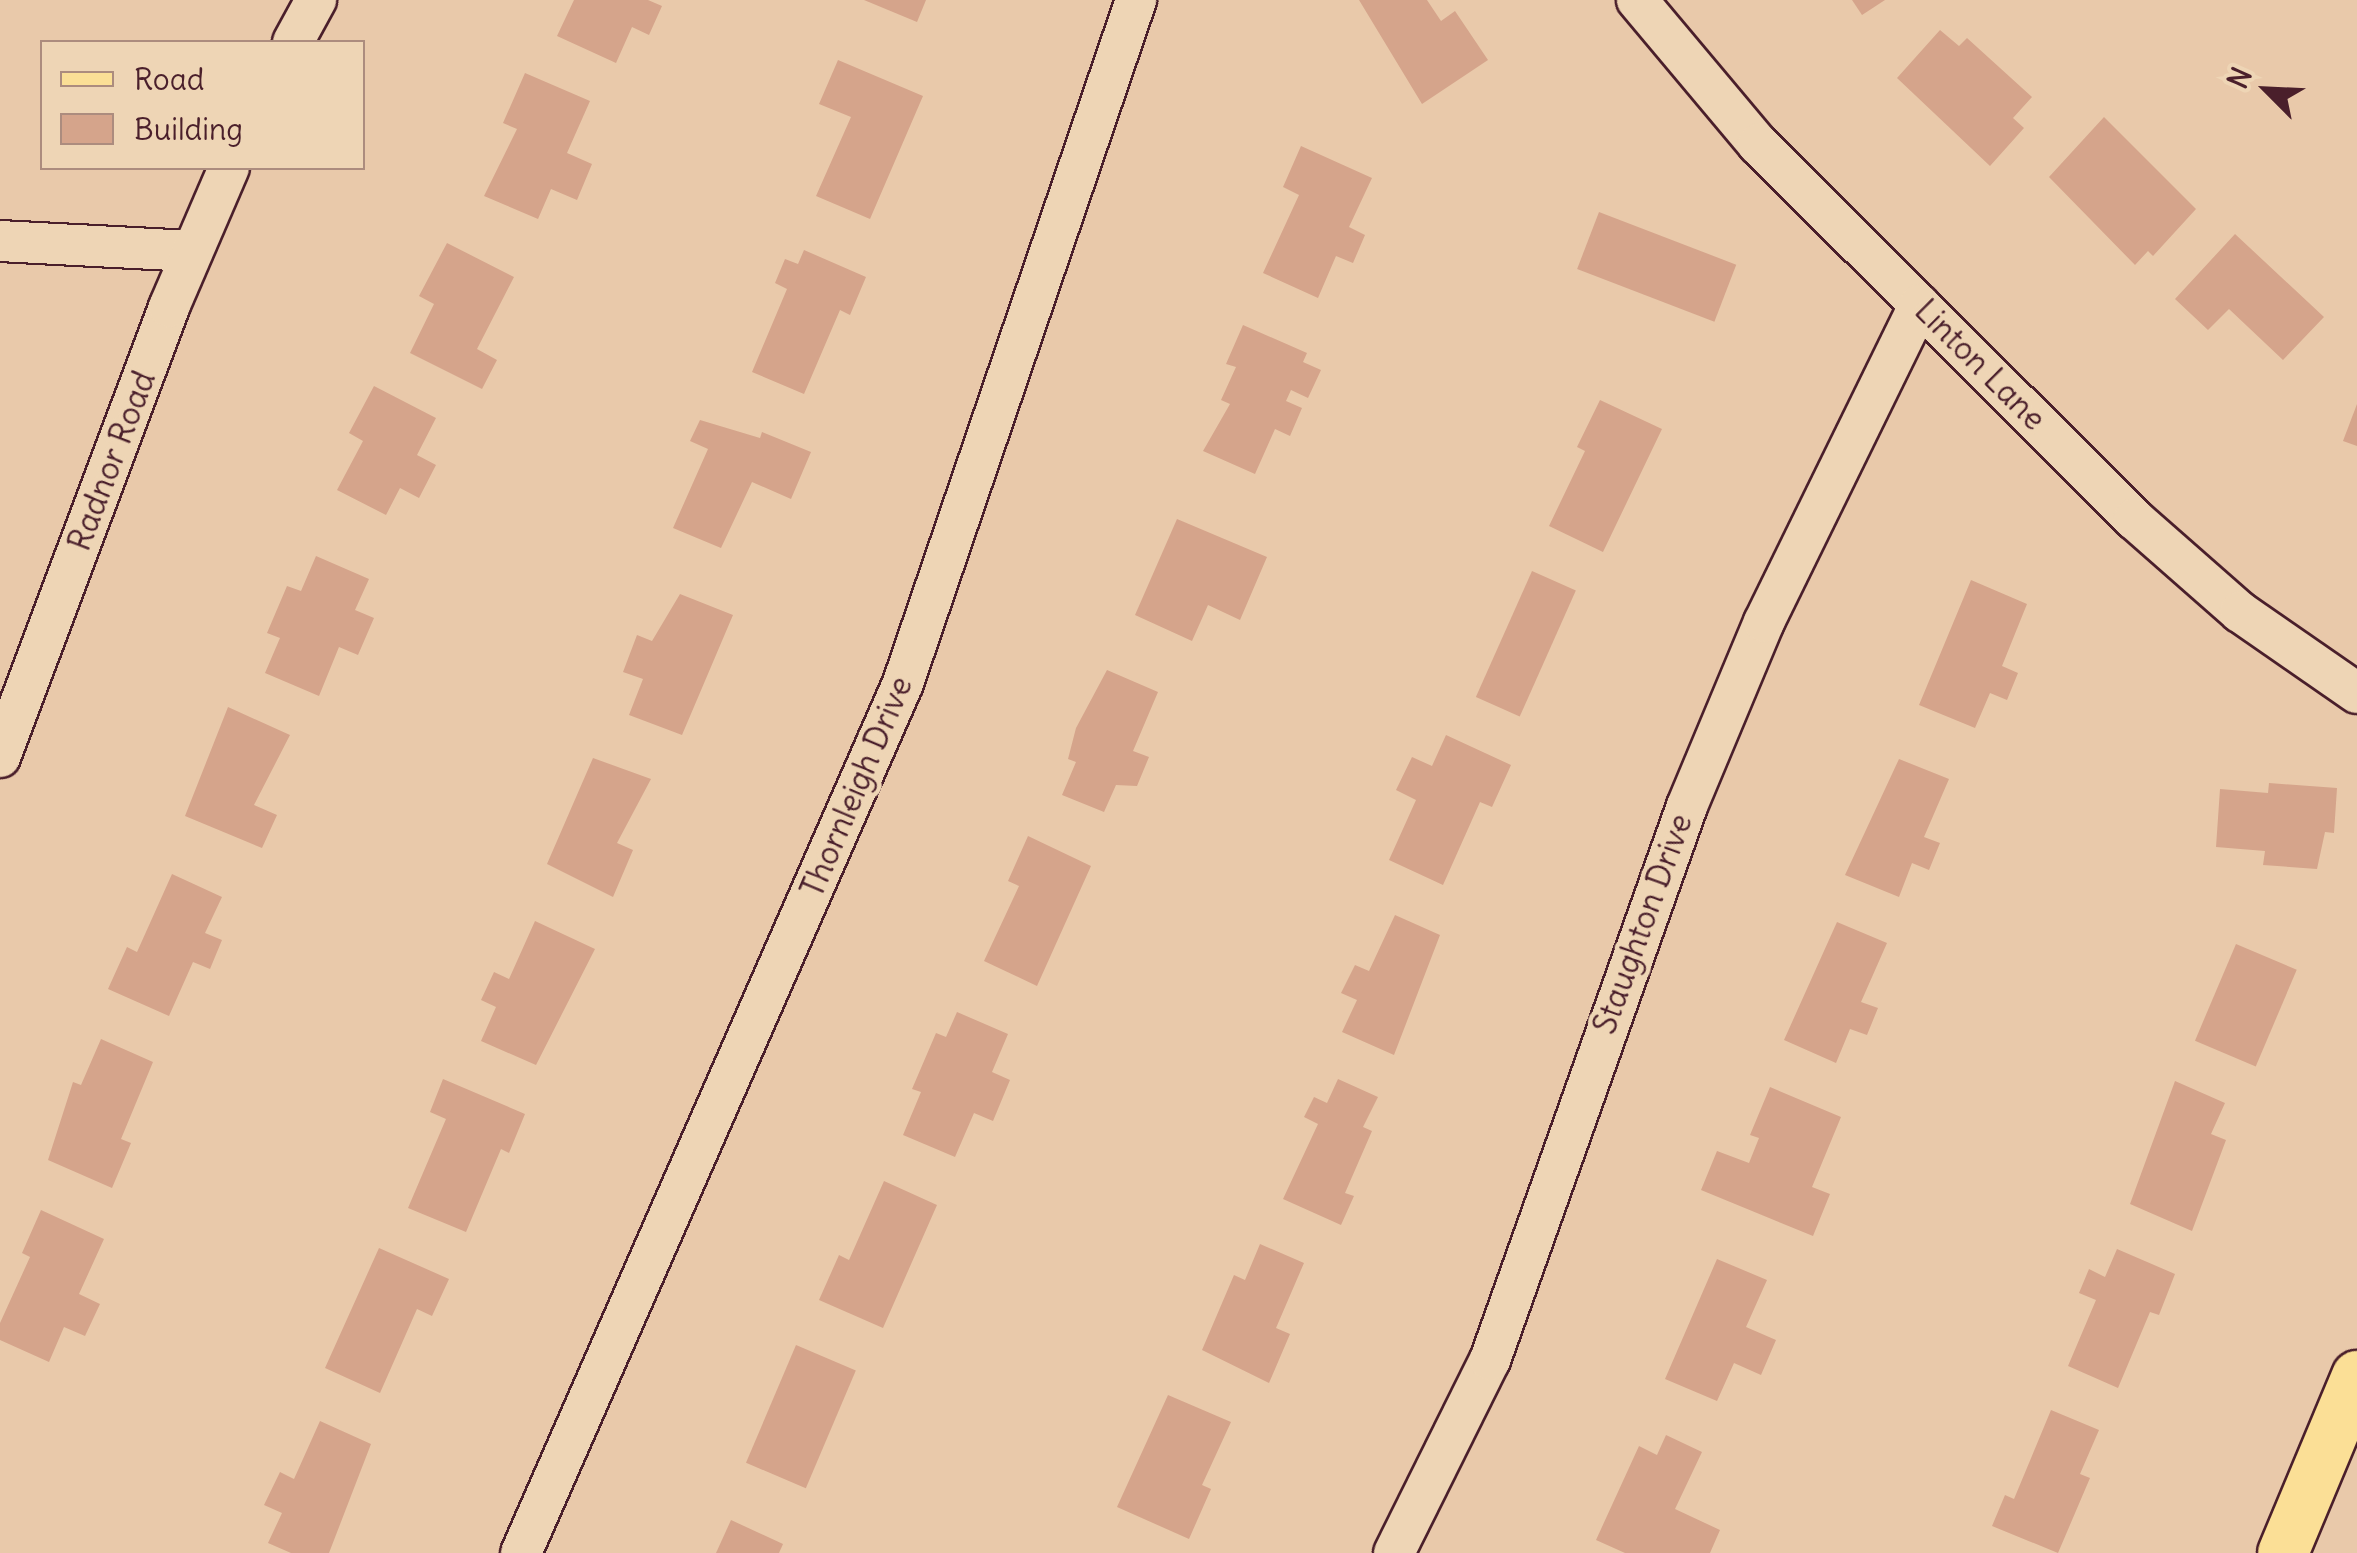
<!DOCTYPE html>
<html>
<head>
<meta charset="utf-8">
<style>
  body { margin:0 }
  #map { position:relative; width:2357px; height:1553px; overflow:hidden; background:#e9c9aa; font-family:Delius,sans-serif }
  div>[style] { position:absolute }
  .building>* { inset:0; background:#d5a48b; transform-origin:0 0 }
  .roads { filter:drop-shadow(2px 0 #4a1f2b) drop-shadow(-2px 0 #4a1f2b) drop-shadow(0 2px #4a1f2b) drop-shadow(0 -2px #4a1f2b) }
  .minor>* { height:40px; margin:-20px; padding:0 20px; transform-origin:20px; border-radius:20px; background:#eed5b5 }
  .major>* { height:50px; margin:-25px; padding:0 25px; transform-origin:25px; border-radius:25px; background:#fbdf96 }
  span { translate:-50% -50%; white-space:nowrap; text-align:center; line-height:1.15; -webkit-text-stroke:9px #eed5b5; paint-order:stroke }
  .street-label { font-size:32px; color:#4a1f2b }
  .legend { position:absolute; left:40px; top:40px; width:325px; height:130px; box-sizing:border-box; background:#eed5b5; border:2px solid #ac8c7e; margin:0; padding:12px 18px; list-style:none; font-size:30px; color:#4a1f2b }
  .legend li { display:flex; align-items:center; gap:20px; height:50px }
  .legend b { width:50px; border:2px solid #ac8c7e }
  .north { position:absolute; left:2217px; top:40px; width:100px; height:100px; -webkit-text-stroke:8px #eed5b5; paint-order:stroke; rotate:294deg; font-size:28px; font-weight:700; line-height:40px; text-align:center; color:#4a1f2b }
  .north::after { content:''; display:block; margin:auto; width:35px; height:45px; background:#4a1f2b; clip-path:polygon(50% 0,100% 100%,50% 72%,0 100%) }
</style>
</head>
<body>
<div id="map">
  <div class="building">
    <div style="clip-path:polygon(574px 0,648px 0,662px 6px,649px 35px,632px 27px,616px 63px,557px 36px)"></div>
    <div style="clip-path:polygon(864px 0,926px 0,917px 22px)"></div>
    <div style="clip-path:polygon(1359px 0,1427px 0,1441px 21px,1455px 11px,1488px 60px,1422px 104px)"></div>
    <div style="clip-path:polygon(1852px 0,1885px 0,1862px 15px)"></div>
    <div style="clip-path:polygon(1940px 30px,1959px 46px,1967px 38px,2032px 97px,2013px 118px,2024px 128px,1990px 166px,1897px 78px)"></div>
    <div style="clip-path:polygon(838px 60px,923px 96px,870px 219px,816px 196px,851px 117px,819px 104px)"></div>
    <div style="clip-path:polygon(525px 73px,590px 101px,567px 153px,592px 164px,577px 200px,551px 189px,538px 219px,484px 196px,517px 129px,503px 123px)"></div>
    <div style="clip-path:polygon(2104px 117px,2196px 209px,2153px 256px,2148px 251px,2135px 265px,2049px 177px)"></div>
    <div style="clip-path:polygon(1301px 146px,1372px 178px,1349px 227px,1365px 235px,1353px 263px,1336px 256px,1318px 298px,1263px 273px,1299px 195px,1283px 187px)"></div>
    <div style="left:1599px;top:212px;width:147px;height:61px;rotate:21deg"></div>
    <div style="clip-path:polygon(2235px 234px,2324px 317px,2283px 360px,2229px 309px,2208px 330px,2175px 299px)"></div>
    <div style="clip-path:polygon(447px 243px,514px 277px,477px 349px,497px 360px,482px 389px,410px 353px,434px 304px,419px 296px)"></div>
    <div style="clip-path:polygon(804px 250px,866px 277px,850px 315px,840px 310px,804px 394px,752px 372px,787px 289px,775px 283px,785px 259px,798px 264px)"></div>
    <div style="clip-path:polygon(1243px 325px,1307px 353px,1303px 362px,1321px 370px,1308px 398px,1291px 390px,1286px 401px,1302px 408px,1290px 436px,1275px 429px,1255px 474px,1203px 451px,1230px 404px,1221px 400px,1236px 367px,1226px 364px)"></div>
    <div style="clip-path:polygon(374px 386px,436px 418px,417px 455px,436px 465px,419px 498px,400px 488px,386px 515px,337px 490px,363px 441px,349px 433px)"></div>
    <div style="clip-path:polygon(1600px 400px,1662px 429px,1603px 552px,1549px 526px,1585px 451px,1577px 447px)"></div>
    <div style="clip-path:polygon(2357px 404px,2357px 446px,2343px 441px)"></div>
    <div style="clip-path:polygon(700px 420px,760px 438px,762px 432px,811px 452px,791px 499px,752px 482px,721px 548px,673px 528px,708px 449px,690px 441px)"></div>
    <div style="clip-path:polygon(1177px 519px,1267px 557px,1240px 620px,1208px 605px,1192px 641px,1135px 615px)"></div>
    <div style="clip-path:polygon(316px 556px,369px 579px,355px 610px,374px 618px,358px 655px,339px 647px,319px 696px,265px 673px,280px 638px,267px 633px,287px 586px,301px 591px)"></div>
    <div style="left:1532px;top:571px;width:48px;height:138px;rotate:24deg"></div>
    <div style="clip-path:polygon(1971px 580px,2027px 604px,2002px 666px,2018px 673px,2007px 700px,1990px 693px,1975px 728px,1919px 705px)"></div>
    <div style="clip-path:polygon(680px 594px,733px 615px,682px 735px,629px 715px,643px 679px,623px 672px,637px 635px,652px 641px)"></div>
    <div style="clip-path:polygon(1107px 670px,1158px 692px,1133px 751px,1149px 757px,1137px 786px,1116px 785px,1104px 812px,1062px 795px,1076px 762px,1068px 759px,1076px 728px)"></div>
    <div style="clip-path:polygon(228px 707px,290px 735px,254px 805px,277px 815px,262px 848px,185px 816px)"></div>
    <div style="clip-path:polygon(1446px 735px,1511px 765px,1492px 807px,1480px 802px,1443px 885px,1389px 860px,1416px 800px,1396px 790px,1412px 757px,1432px 766px)"></div>
    <div style="clip-path:polygon(593px 758px,651px 779px,617px 843px,633px 850px,613px 897px,547px 864px)"></div>
    <div style="clip-path:polygon(1899px 759px,1949px 779px,1924px 837px,1940px 843px,1929px 870px,1912px 863px,1899px 897px,1845px 875px)"></div>
    <div style="clip-path:polygon(2269px 783px,2337px 788px,2334px 833px,2325px 832px,2317px 869px,2263px 865px,2265px 851px,2216px 847px,2220px 789px,2268px 793px)"></div>
    <div style="clip-path:polygon(1028px 836px,1091px 866px,1037px 986px,984px 961px,1019px 886px,1008px 881px)"></div>
    <div style="clip-path:polygon(172px 874px,222px 897px,205px 933px,222px 940px,210px 969px,193px 962px,169px 1016px,108px 989px,127px 947px,137px 952px)"></div>
    <div style="clip-path:polygon(1395px 915px,1440px 935px,1394px 1055px,1342px 1032px,1357px 1000px,1341px 993px,1355px 965px,1369px 971px)"></div>
    <div style="clip-path:polygon(535px 921px,595px 949px,536px 1065px,481px 1041px,496px 1007px,481px 1000px,494px 972px,509px 979px)"></div>
    <div style="clip-path:polygon(1837px 922px,1887px 943px,1861px 1002px,1878px 1008px,1867px 1035px,1850px 1029px,1836px 1063px,1784px 1040px)"></div>
    <div style="left:2236px;top:944px;width:66px;height:105px;rotate:23deg"></div>
    <div style="clip-path:polygon(957px 1012px,1008px 1034px,992px 1072px,1010px 1080px,993px 1121px,974px 1113px,955px 1157px,903px 1135px,921px 1092px,912px 1089px,936px 1033px,946px 1037px)"></div>
    <div style="clip-path:polygon(101px 1039px,153px 1062px,121px 1139px,131px 1143px,112px 1188px,48px 1160px,73px 1082px,81px 1085px)"></div>
    <div style="clip-path:polygon(443px 1079px,525px 1114px,509px 1153px,501px 1149px,466px 1232px,408px 1208px,446px 1119px,430px 1112px)"></div>
    <div style="clip-path:polygon(1338px 1079px,1378px 1097px,1363px 1127px,1372px 1131px,1345px 1193px,1354px 1196px,1341px 1225px,1283px 1199px,1318px 1124px,1304px 1117px,1314px 1097px,1327px 1103px)"></div>
    <div style="clip-path:polygon(2175px 1081px,2225px 1103px,2211px 1134px,2226px 1140px,2192px 1231px,2130px 1204px)"></div>
    <div style="clip-path:polygon(1770px 1087px,1841px 1117px,1812px 1187px,1830px 1194px,1813px 1236px,1701px 1190px,1717px 1151px,1749px 1163px,1759px 1138px,1750px 1135px)"></div>
    <div style="clip-path:polygon(884px 1181px,937px 1205px,883px 1328px,819px 1300px,839px 1255px,849px 1260px)"></div>
    <div style="clip-path:polygon(41px 1210px,104px 1239px,79px 1294px,100px 1304px,85px 1336px,64px 1327px,49px 1362px,0 1340px,0 1323px,30px 1257px,22px 1253px)"></div>
    <div style="clip-path:polygon(1260px 1244px,1304px 1263px,1276px 1328px,1290px 1334px,1269px 1383px,1202px 1350px,1234px 1275px,1245px 1280px)"></div>
    <div style="clip-path:polygon(379px 1248px,449px 1279px,432px 1316px,417px 1309px,380px 1393px,325px 1368px)"></div>
    <div style="clip-path:polygon(2117px 1249px,2175px 1274px,2159px 1315px,2150px 1312px,2118px 1388px,2068px 1366px,2096px 1300px,2079px 1293px,2089px 1269px,2105px 1277px)"></div>
    <div style="clip-path:polygon(1717px 1259px,1767px 1280px,1746px 1327px,1776px 1340px,1761px 1375px,1734px 1363px,1717px 1401px,1665px 1379px)"></div>
    <div style="left:796px;top:1345px;width:65px;height:128px;rotate:23deg"></div>
    <div style="clip-path:polygon(1168px 1395px,1231px 1422px,1202px 1485px,1211px 1489px,1189px 1539px,1117px 1507px)"></div>
    <div style="clip-path:polygon(2051px 1410px,2099px 1430px,2080px 1474px,2090px 1478px,2058px 1553px,1992px 1526px,2005px 1495px,2014px 1499px)"></div>
    <div style="clip-path:polygon(320px 1421px,371px 1444px,329px 1553px,291px 1553px,268px 1543px,282px 1513px,264px 1505px,280px 1472px,294px 1479px)"></div>
    <div style="clip-path:polygon(1666px 1435px,1702px 1452px,1675px 1509px,1720px 1530px,1710px 1553px,1625px 1553px,1596px 1540px,1639px 1446px,1657px 1455px)"></div>
    <div style="clip-path:polygon(731px 1520px,783px 1544px,779px 1553px,716px 1553px)"></div>
  </div>
  <div class="roads">
    <div class="minor">
      <div style="left:1637px;top:0;width:188px;rotate:50deg"></div>
      <div style="left:1758px;top:144px;width:531px;rotate:44.92deg"></div>
      <div style="left:2134px;top:519px;width:141px;rotate:41.3deg"></div>
      <div style="left:2240px;top:612px;width:142px;rotate:34.7deg"></div>
      <div style="left:293px;top:42px;width:48px;rotate:-61.3deg"></div>
      <div style="left:0;top:241px;width:192px;rotate:3deg"></div>
      <div style="left:0;top:757px;width:481px;rotate:-69.4deg"></div>
      <div style="left:169px;top:307px;width:151px;rotate:-66.7deg"></div>
      <div style="left:521px;top:1553px;width:950px;rotate:-66.29deg"></div>
      <div style="left:903px;top:683px;width:722px;rotate:-71.16deg"></div>
      <div style="left:1394px;top:1553px;width:216px;rotate:-63.6deg"></div>
      <div style="left:1490px;top:1360px;width:588px;rotate:-70.42deg"></div>
      <div style="left:1687px;top:806px;width:199px;rotate:-67.3deg"></div>
      <div style="left:1764px;top:622px;width:353px;rotate:-63.9deg"></div>
    </div>
    <div class="major">
      <div style="left:2283px;top:1553px;width:192px;rotate:-67.3deg"></div>
    </div>
  </div>
  <div class="street-label">
    <span style="left:1980px;top:365px;rotate:45deg">Linton Lane</span>
    <span style="left:112px;top:461px;rotate:-69deg">Radnor Road</span>
    <span style="left:857px;top:787px;rotate:-67deg">Thornleigh Drive</span>
    <span style="left:1643px;top:924px;rotate:-70deg">Staughton Drive</span>
  </div>
  <ul class="legend">
  <li><b style="height:12px;background:#fbdf96"></b>Road</li>
  <li><b style="height:28px;background:#d5a48b"></b>Building</li>
  </ul>
  <div class="north">N</div>
</div>
</body>
</html>
